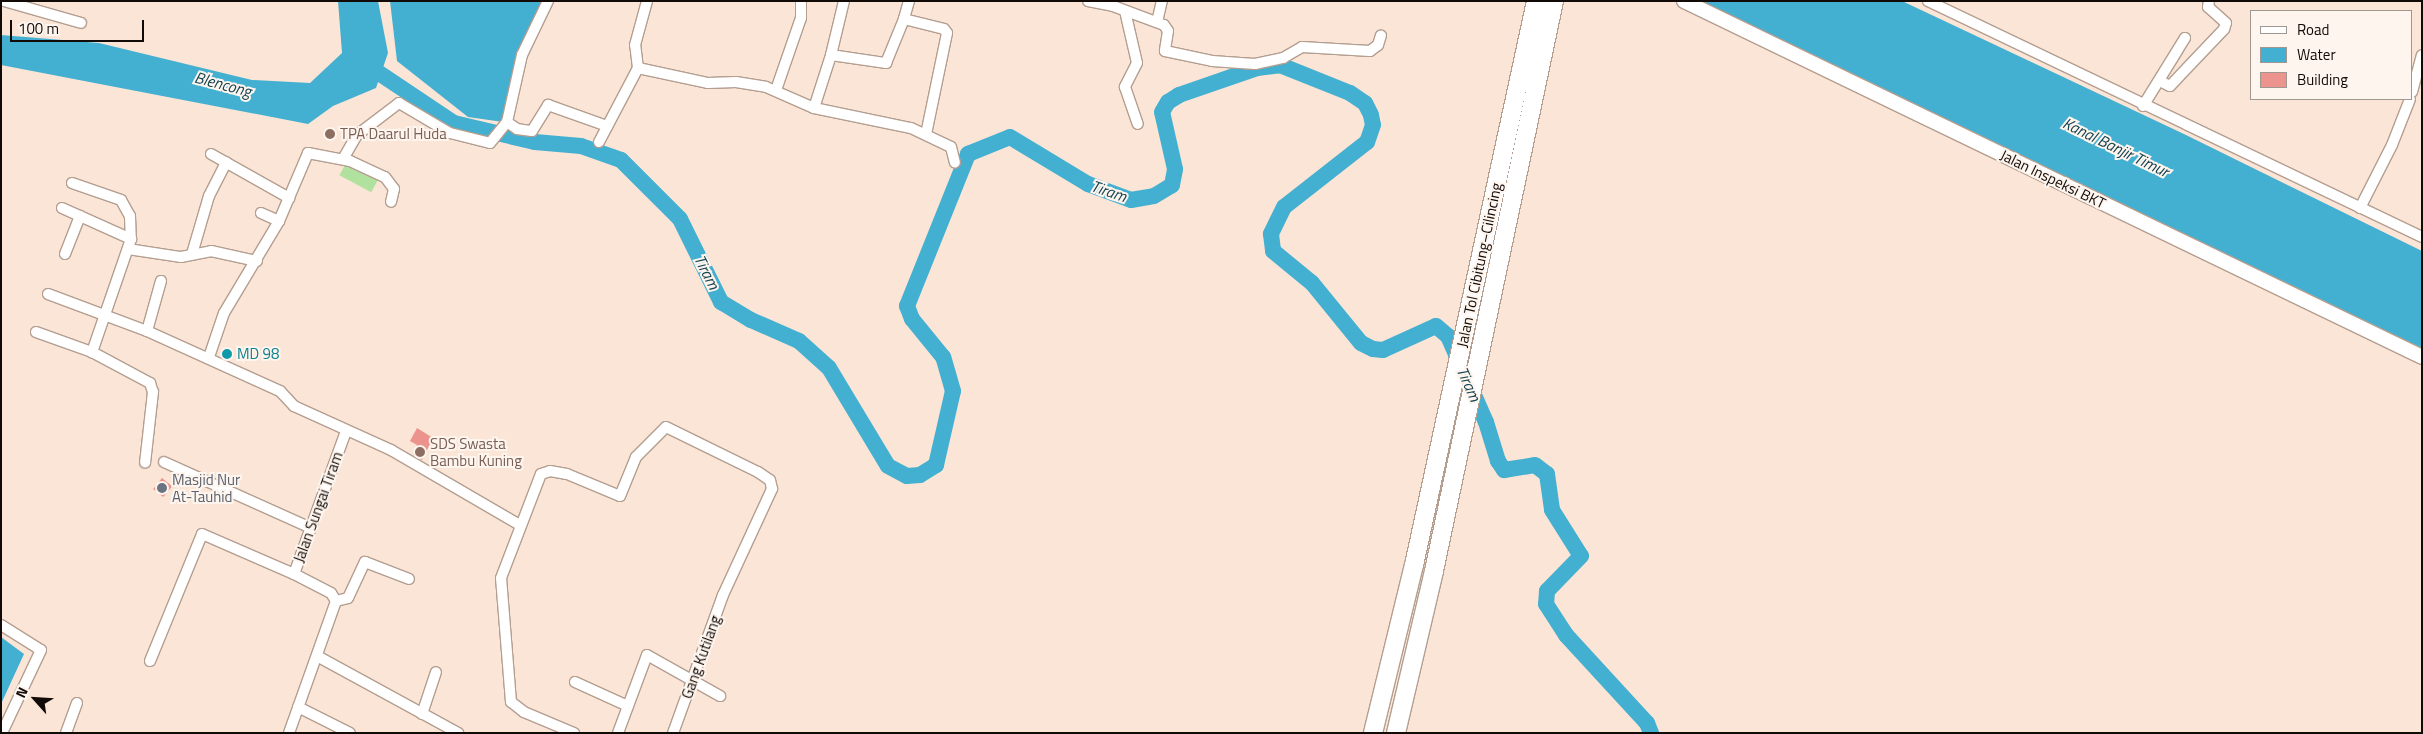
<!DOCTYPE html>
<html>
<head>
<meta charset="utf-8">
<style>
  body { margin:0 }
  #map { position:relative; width:2423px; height:734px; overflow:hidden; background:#fbe5d6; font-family:"Titillium Web",sans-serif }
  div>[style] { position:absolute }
  .green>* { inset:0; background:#b1e19f; transform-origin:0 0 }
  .water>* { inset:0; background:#43b0d1 }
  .river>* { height:16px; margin:-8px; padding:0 8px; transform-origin:8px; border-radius:8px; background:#43b0d1 }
  .building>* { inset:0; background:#eb938c; transform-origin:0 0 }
  .roads { filter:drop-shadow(1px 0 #b39e90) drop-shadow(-1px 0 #b39e90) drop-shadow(0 1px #b39e90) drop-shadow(0 -1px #b39e90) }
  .street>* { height:10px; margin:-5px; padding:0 5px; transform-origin:5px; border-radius:5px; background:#fff }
  .secondary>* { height:14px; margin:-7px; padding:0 7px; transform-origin:7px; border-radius:7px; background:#fff }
  .highway>* { height:18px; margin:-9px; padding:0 9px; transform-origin:9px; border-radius:9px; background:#fff }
  .dots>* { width:14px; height:14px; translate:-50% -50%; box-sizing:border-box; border:2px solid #fef5ef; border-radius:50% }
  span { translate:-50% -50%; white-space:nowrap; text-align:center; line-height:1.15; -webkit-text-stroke:4px #fef5ef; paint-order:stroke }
  .education-label { font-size:15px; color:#785e54 }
  .left { translate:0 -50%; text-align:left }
  .street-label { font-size:15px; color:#110a06 }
  .culture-label { font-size:15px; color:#0d838f }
  .worship-label { font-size:15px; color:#5b616d }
  .water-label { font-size:16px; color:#144351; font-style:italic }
  .frame { position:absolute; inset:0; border:2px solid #110a06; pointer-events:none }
  .legend { position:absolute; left:2250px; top:10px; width:162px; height:90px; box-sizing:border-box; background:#fef5ef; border:1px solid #9f9792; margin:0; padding:6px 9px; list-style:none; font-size:15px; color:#110a06 }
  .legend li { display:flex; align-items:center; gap:10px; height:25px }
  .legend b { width:25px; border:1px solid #9f9792 }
  .north { position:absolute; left:10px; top:674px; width:50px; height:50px; -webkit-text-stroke:4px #fef5ef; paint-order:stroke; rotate:296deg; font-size:14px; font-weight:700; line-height:20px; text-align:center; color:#110a06 }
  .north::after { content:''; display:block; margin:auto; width:18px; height:22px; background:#110a06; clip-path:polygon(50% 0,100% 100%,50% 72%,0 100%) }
  .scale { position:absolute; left:10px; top:20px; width:134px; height:22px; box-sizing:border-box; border:2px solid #110a06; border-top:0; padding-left:6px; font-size:15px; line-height:18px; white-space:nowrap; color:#110a06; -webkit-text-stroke:4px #fef5ef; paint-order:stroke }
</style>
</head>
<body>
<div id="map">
  <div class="green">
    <div style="left:346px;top:163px;width:36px;height:14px;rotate:28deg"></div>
  </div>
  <div class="water">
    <div style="clip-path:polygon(338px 1px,378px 1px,388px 53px,376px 88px,333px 106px,308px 124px,1px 65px,1px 35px,99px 43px,252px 80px,310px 83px,342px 53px)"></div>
    <div style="clip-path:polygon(390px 1px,545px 1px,503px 122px,468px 117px,397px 61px)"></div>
    <div style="clip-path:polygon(1695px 1px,1902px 1px,2186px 135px,2422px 251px,2422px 348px)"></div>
    <div style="clip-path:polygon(1px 637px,24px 654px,1px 704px)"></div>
  </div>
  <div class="river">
    <div style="left:370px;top:67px;width:101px;rotate:33.7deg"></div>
    <div style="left:454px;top:123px;width:83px;rotate:13.2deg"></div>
    <div style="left:535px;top:142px;width:46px;rotate:5deg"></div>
    <div style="left:581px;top:146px;width:42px;rotate:19.3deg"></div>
    <div style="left:621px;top:160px;width:83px;rotate:45deg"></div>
    <div style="left:680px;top:219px;width:93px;rotate:63.7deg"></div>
    <div style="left:721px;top:302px;width:35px;rotate:31deg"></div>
    <div style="left:751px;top:320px;width:52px;rotate:23.6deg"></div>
    <div style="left:799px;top:341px;width:40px;rotate:42deg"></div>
    <div style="left:829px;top:368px;width:114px;rotate:59deg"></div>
    <div style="left:888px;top:466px;width:21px;rotate:28deg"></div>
    <div style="left:907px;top:476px;width:13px;rotate:-4deg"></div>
    <div style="left:920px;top:475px;width:19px;rotate:-32deg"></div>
    <div style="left:936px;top:465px;width:76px;rotate:-77.1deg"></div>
    <div style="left:953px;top:391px;width:35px;rotate:-106deg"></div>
    <div style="left:943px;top:357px;width:49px;rotate:-129.2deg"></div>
    <div style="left:912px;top:319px;width:14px;rotate:-111deg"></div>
    <div style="left:907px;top:306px;width:164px;rotate:-68.1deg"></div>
    <div style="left:968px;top:154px;width:45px;rotate:-22deg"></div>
    <div style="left:1010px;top:137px;width:91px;rotate:31.1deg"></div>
    <div style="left:1088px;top:184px;width:46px;rotate:20.4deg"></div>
    <div style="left:1131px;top:200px;width:23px;rotate:-10deg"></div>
    <div style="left:1154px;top:196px;width:21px;rotate:-31deg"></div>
    <div style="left:1172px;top:185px;width:16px;rotate:-79deg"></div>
    <div style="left:1175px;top:169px;width:58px;rotate:-102.8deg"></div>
    <div style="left:1162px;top:112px;width:12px;rotate:-59deg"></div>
    <div style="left:1168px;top:102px;width:13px;rotate:-32deg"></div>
    <div style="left:1179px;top:95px;width:83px;rotate:-19.1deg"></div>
    <div style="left:1257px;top:68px;width:23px;rotate:-7deg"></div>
    <div style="left:1280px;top:65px;width:75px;rotate:21.8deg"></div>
    <div style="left:1350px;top:93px;width:18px;rotate:34deg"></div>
    <div style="left:1365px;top:103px;width:13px;rotate:63deg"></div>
    <div style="left:1371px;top:115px;width:10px;rotate:79deg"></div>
    <div style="left:1373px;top:125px;width:18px;rotate:109deg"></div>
    <div style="left:1367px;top:142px;width:105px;rotate:141.9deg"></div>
    <div style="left:1284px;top:207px;width:30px;rotate:116deg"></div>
    <div style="left:1271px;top:234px;width:17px;rotate:83deg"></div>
    <div style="left:1273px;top:251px;width:50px;rotate:39.4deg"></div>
    <div style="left:1312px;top:283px;width:77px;rotate:50.8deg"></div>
    <div style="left:1361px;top:343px;width:13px;rotate:27deg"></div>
    <div style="left:1373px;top:349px;width:10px;rotate:6deg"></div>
    <div style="left:1383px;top:350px;width:58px;rotate:-24.4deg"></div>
    <div style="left:1436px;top:326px;width:16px;rotate:40deg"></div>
    <div style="left:1448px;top:336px;width:94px;rotate:66.2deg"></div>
    <div style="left:1486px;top:422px;width:41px;rotate:72.9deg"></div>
    <div style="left:1498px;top:461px;width:11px;rotate:56deg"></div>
    <div style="left:1504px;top:470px;width:31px;rotate:-9deg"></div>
    <div style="left:1535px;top:465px;width:15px;rotate:37deg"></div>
    <div style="left:1547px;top:474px;width:36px;rotate:82deg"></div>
    <div style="left:1552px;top:510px;width:54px;rotate:57.8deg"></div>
    <div style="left:1581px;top:556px;width:49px;rotate:134.2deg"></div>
    <div style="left:1547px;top:591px;width:13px;rotate:94deg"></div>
    <div style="left:1546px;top:604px;width:37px;rotate:57deg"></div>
    <div style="left:1566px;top:635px;width:120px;rotate:47.4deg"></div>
    <div style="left:1647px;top:723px;width:11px;rotate:68deg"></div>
  </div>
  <div class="building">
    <div style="clip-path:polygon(417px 428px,433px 438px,422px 460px,413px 455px,417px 445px,410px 441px)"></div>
    <div style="left:162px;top:478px;width:13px;height:14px;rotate:39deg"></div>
  </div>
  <div class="roads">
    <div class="street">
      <div style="left:4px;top:1px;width:80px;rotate:15.9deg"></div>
      <div style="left:909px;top:1px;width:19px;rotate:106deg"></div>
      <div style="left:904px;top:19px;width:41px;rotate:14deg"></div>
      <div style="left:944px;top:29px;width:5px;rotate:53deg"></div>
      <div style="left:947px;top:33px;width:103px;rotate:101.7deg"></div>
      <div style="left:1088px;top:1px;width:25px;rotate:11deg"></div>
      <div style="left:1113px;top:6px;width:54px;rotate:20.4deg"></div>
      <div style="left:1164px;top:25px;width:7px;rotate:56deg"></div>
      <div style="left:1168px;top:31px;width:20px;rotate:99deg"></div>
      <div style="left:1165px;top:51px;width:48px;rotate:12deg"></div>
      <div style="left:1212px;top:61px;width:43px;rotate:4deg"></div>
      <div style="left:1255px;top:64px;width:29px;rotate:-12deg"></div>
      <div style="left:1283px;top:58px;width:22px;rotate:-30deg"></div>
      <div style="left:1302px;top:47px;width:68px;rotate:3.4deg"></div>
      <div style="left:1370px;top:51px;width:10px;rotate:-37deg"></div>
      <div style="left:1378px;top:45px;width:10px;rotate:-73deg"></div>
      <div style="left:1928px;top:1px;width:547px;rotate:25.54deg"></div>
      <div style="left:1125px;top:11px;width:53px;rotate:77deg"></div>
      <div style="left:1137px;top:63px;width:27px;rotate:117deg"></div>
      <div style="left:1125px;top:87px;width:39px;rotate:71deg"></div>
      <div style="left:1157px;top:22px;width:22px;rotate:-77deg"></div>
      <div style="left:831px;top:55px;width:56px;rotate:-76.5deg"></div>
      <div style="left:638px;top:68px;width:72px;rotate:12.1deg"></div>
      <div style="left:708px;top:83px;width:28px;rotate:-2deg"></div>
      <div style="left:736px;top:82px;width:30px;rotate:9deg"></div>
      <div style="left:766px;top:87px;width:52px;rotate:23.6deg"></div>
      <div style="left:814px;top:108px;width:99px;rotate:11.7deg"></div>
      <div style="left:911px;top:128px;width:44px;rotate:25.4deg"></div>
      <div style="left:951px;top:147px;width:16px;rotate:76deg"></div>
      <div style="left:2160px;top:81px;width:11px;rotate:27deg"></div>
      <div style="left:2170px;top:86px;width:79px;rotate:-46.5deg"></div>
      <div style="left:2224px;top:29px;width:6px;rotate:-72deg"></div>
      <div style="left:2226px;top:23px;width:24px;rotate:-138deg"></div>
      <div style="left:2208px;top:7px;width:6px;rotate:-81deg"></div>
      <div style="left:776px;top:90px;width:76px;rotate:-70.9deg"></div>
      <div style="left:801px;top:18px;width:17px;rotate:-90deg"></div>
      <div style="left:2412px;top:92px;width:38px;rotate:-75deg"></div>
      <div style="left:2143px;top:106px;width:80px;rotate:-58.3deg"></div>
      <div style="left:814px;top:108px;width:56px;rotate:-72.2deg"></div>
      <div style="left:831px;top:55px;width:56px;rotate:8.3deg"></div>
      <div style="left:886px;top:63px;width:48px;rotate:-67.8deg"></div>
      <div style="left:507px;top:122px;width:12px;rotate:35deg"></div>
      <div style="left:517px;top:129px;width:15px;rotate:8deg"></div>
      <div style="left:532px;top:131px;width:31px;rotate:-58deg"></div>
      <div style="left:548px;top:105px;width:63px;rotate:19.6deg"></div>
      <div style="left:599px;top:142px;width:84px;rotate:-62.2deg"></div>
      <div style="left:638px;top:68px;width:23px;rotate:-97deg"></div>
      <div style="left:635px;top:45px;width:46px;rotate:-74.7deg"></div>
      <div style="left:211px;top:154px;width:90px;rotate:29.4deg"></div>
      <div style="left:343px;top:159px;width:28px;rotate:-60deg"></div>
      <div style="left:357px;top:135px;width:53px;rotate:-37.3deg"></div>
      <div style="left:399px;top:103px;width:59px;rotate:30.5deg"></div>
      <div style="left:450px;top:133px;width:41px;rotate:14deg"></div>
      <div style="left:490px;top:143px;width:27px;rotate:-51deg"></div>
      <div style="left:507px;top:122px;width:69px;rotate:-77.4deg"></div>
      <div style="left:522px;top:55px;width:60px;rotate:-64.3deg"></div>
      <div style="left:72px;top:183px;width:52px;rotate:19.1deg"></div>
      <div style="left:121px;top:200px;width:18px;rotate:61deg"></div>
      <div style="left:130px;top:216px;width:23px;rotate:88deg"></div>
      <div style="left:131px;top:239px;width:120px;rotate:109deg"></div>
      <div style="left:62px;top:208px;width:76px;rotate:24.2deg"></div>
      <div style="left:2360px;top:208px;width:71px;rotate:-63.1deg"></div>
      <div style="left:2392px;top:145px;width:49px;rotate:-68.6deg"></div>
      <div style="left:261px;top:213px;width:20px;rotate:24deg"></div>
      <div style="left:128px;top:249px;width:54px;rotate:8.6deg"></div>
      <div style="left:181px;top:257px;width:31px;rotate:-11deg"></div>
      <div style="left:211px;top:251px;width:47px;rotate:12.3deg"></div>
      <div style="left:65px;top:254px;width:41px;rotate:-68.5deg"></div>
      <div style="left:192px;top:254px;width:60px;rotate:-73.7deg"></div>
      <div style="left:209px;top:196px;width:38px;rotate:-63deg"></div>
      <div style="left:48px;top:294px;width:106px;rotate:20.5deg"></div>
      <div style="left:147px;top:331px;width:146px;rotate:24.3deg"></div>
      <div style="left:280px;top:391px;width:21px;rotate:47deg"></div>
      <div style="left:294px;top:406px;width:107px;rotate:24.4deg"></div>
      <div style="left:391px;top:450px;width:149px;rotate:30.2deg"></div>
      <div style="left:147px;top:331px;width:52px;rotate:-74.4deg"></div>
      <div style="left:36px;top:332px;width:59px;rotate:19.7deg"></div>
      <div style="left:92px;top:352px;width:66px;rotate:28.1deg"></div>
      <div style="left:150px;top:383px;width:9px;rotate:72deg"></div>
      <div style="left:153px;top:392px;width:71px;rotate:96.4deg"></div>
      <div style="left:209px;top:357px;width:46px;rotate:-71.2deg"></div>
      <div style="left:224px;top:313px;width:107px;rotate:-59.1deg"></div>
      <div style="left:279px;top:221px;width:74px;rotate:-66.9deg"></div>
      <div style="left:308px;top:153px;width:43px;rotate:10.8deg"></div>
      <div style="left:350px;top:161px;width:38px;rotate:25deg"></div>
      <div style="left:385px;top:177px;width:15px;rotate:53deg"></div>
      <div style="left:394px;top:189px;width:13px;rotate:103deg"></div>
      <div style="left:164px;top:462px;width:161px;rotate:24.2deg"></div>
      <div style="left:336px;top:601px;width:12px;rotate:-14deg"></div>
      <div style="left:348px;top:598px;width:40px;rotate:-65deg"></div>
      <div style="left:365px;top:562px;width:47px;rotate:21.1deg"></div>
      <div style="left:1px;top:625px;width:47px;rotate:32deg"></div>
      <div style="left:41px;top:650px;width:92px;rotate:115.2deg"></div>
      <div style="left:317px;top:656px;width:161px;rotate:28.6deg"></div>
      <div style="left:150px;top:661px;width:137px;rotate:-67.7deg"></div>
      <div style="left:202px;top:534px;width:100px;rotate:23.5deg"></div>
      <div style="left:575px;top:682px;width:58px;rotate:24.4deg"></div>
      <div style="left:298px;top:707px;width:58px;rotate:26.6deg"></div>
      <div style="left:422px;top:714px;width:44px;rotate:-71.6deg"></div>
      <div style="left:66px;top:733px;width:32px;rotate:-70deg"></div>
      <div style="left:289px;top:733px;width:140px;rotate:-70.4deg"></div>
      <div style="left:336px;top:601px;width:9px;rotate:-122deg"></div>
      <div style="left:331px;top:593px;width:42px;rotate:-152.8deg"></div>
      <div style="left:294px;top:574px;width:152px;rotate:-70deg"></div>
      <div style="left:574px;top:733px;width:54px;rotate:-157.2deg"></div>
      <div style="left:524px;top:712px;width:16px;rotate:-142deg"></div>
      <div style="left:511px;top:702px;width:124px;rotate:-94.6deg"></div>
      <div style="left:501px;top:578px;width:111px;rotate:-69deg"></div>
      <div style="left:541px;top:474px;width:9px;rotate:-18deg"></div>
      <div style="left:550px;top:471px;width:17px;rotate:10deg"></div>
      <div style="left:567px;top:474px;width:57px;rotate:22.5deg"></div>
      <div style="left:620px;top:496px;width:42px;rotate:-67.7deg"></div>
      <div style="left:636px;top:457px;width:42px;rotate:-45deg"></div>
      <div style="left:666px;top:427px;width:102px;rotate:26.1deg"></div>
      <div style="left:758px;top:472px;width:14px;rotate:34deg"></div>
      <div style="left:770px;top:480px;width:9px;rotate:77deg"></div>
      <div style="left:772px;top:489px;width:117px;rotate:114.8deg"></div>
      <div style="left:723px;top:595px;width:147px;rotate:109.9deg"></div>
      <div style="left:618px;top:733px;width:83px;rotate:-69.6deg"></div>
      <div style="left:647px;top:655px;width:84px;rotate:29.3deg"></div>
    </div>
    <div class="secondary">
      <div style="left:1684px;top:1px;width:819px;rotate:25.75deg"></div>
    </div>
    <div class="highway">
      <div style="left:1373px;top:733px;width:173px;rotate:-76.3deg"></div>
      <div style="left:1414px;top:565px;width:577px;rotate:-77.79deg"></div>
      <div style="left:1396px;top:733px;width:166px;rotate:-76.8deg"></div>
      <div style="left:1434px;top:571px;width:582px;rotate:-78.11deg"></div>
    </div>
  </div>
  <div class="dots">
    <div style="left:330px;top:134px;background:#8d6e63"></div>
    <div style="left:227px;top:354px;background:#0f9aa8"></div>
    <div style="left:420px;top:452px;background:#8d6e63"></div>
    <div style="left:162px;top:488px;background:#6b7280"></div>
  </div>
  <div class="education-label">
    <span class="left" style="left:340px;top:134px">TPA Daarul Huda</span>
    <span class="left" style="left:430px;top:452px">SDS Swasta<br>Bambu Kuning</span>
  </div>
  <div class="street-label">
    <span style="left:2053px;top:179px;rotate:26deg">Jalan Inspeksi BKT</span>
    <span style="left:1479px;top:265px;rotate:-78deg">Jalan Tol Cibitung–Cilincing</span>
    <span style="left:318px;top:507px;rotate:-70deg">Jalan Sungai Tiram</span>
    <span style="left:701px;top:657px;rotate:-70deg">Gang Kutilang</span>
  </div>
  <div class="culture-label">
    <span class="left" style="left:237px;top:354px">MD 98</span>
  </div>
  <div class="worship-label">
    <span class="left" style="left:172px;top:488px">Masjid Nur<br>At-Tauhid</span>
  </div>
  <div class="water-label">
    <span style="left:223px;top:84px;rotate:15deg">Blencong</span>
    <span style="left:2116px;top:147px;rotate:26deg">Kanal Banjir Timur</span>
    <span style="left:1109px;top:191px;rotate:19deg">Tiram</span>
    <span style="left:707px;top:272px;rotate:63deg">Tiram</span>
    <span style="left:1469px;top:384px;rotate:66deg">Tiram</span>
  </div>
  <div class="frame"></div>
  <ul class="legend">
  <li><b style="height:6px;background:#fff"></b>Road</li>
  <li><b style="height:14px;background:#43b0d1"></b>Water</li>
  <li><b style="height:14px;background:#eb938c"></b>Building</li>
  </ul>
  <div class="north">N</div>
  <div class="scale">100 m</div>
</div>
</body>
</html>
